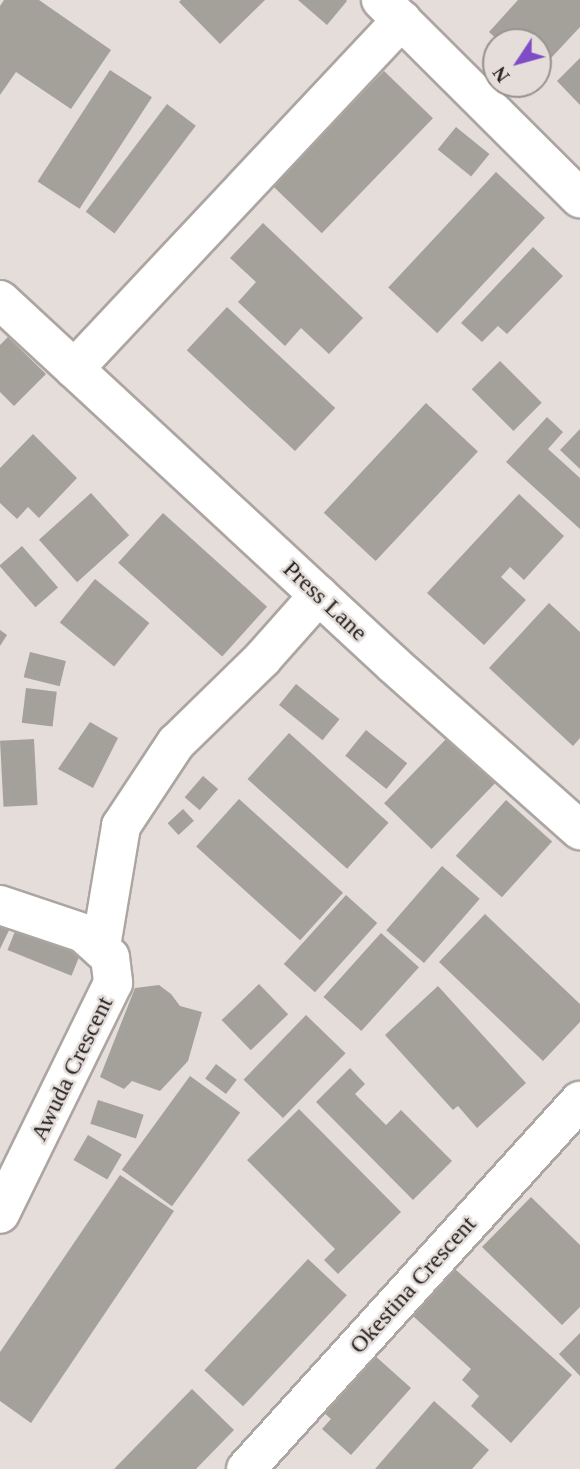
<!DOCTYPE html>
<html>
<head>
<meta charset="utf-8">
<style>
  body { margin:0 }
  #map { position:relative; width:580px; height:1469px; overflow:hidden; background:#e4ddd9; font-family:Georgia,serif }
  div>[style] { position:absolute }
  .building>* { inset:0; background:#a4a09a; transform-origin:0 0 }
  .roads { filter:drop-shadow(2px 0 #aca5a1) drop-shadow(-2px 0 #aca5a1) drop-shadow(0 2px #aca5a1) drop-shadow(0 -2px #aca5a1) }
  .minor>* { height:38px; margin:-19px; padding:0 19px; transform-origin:19px; border-radius:19px; background:#fff }
  span { translate:-50% -50%; white-space:nowrap; text-align:center; line-height:1.15; -webkit-text-stroke:5px #e4ddd9; paint-order:stroke }
  .street-label { font-size:24px; color:#262322 }
  .north { position:absolute; left:482px; top:28px; width:70px; height:70px; box-sizing:border-box; background:#e4ddd9; border:2px solid #989390; border-radius:50%; rotate:234deg; font-size:19px; font-weight:700; line-height:28px; text-align:center; color:#262322 }
  .north::after { content:''; display:block; margin:auto; width:24px; height:32px; background:#7e4dc5; clip-path:polygon(50% 0,100% 100%,50% 72%,0 100%) }
</style>
</head>
<body>
<div id="map">
  <div class="building">
    <div style="clip-path:polygon(4px 0,39px 0,111px 50px,71px 109px,16px 72px,0 95px,0 6px)"></div>
    <div style="clip-path:polygon(181px 0,265px 0,220px 44px,179px 2px)"></div>
    <div style="clip-path:polygon(298px 0,346px 0,347px 1px,327px 25px)"></div>
    <div style="clip-path:polygon(518px 0,580px 0,580px 27px,538px 72px,538px 42px,500px 42px,489px 32px)"></div>
    <div style="clip-path:polygon(580px 58px,580px 105px,557px 81px)"></div>
    <div style="left:110px;top:70px;width:50px;height:133px;rotate:33deg"></div>
    <div style="left:384px;top:71px;width:68px;height:160px;rotate:44deg"></div>
    <div style="left:167px;top:104px;width:36px;height:135px;rotate:37deg"></div>
    <div style="left:456px;top:127px;width:43px;height:29px;rotate:39deg"></div>
    <div style="left:496px;top:172px;width:67px;height:158px;rotate:43deg"></div>
    <div style="clip-path:polygon(263px 223px,363px 318px,329px 354px,301px 328px,285px 346px,238px 302px,256px 282px,230px 258px)"></div>
    <div style="clip-path:polygon(533px 247px,563px 276px,507px 334px,498px 326px,482px 342px,461px 323px)"></div>
    <div style="left:227px;top:307px;width:148px;height:59px;rotate:43deg"></div>
    <div style="clip-path:polygon(8px 337px,46px 374px,14px 406px,0 392px,0 345px)"></div>
    <div style="left:500px;top:361px;width:59px;height:40px;rotate:45deg"></div>
    <div style="left:426px;top:403px;width:71px;height:150px;rotate:43deg"></div>
    <div style="clip-path:polygon(547px 417px,563px 432px,548px 449px,580px 478px,580px 529px,506px 462px)"></div>
    <div style="clip-path:polygon(580px 429px,580px 469px,560px 450px)"></div>
    <div style="clip-path:polygon(33px 434px,77px 478px,39px 518px,28px 507px,17px 519px,0 503px,0 468px)"></div>
    <div style="left:91px;top:493px;width:57px;height:70px;rotate:48deg"></div>
    <div style="clip-path:polygon(519px 494px,564px 536px,524px 580px,510px 567px,501px 577px,526px 600px,484px 645px,427px 593px)"></div>
    <div style="left:163px;top:513px;width:140px;height:67px;rotate:42deg"></div>
    <div style="left:22px;top:546px;width:55px;height:30px;rotate:49deg"></div>
    <div style="left:95px;top:579px;width:70px;height:56px;rotate:39deg"></div>
    <div style="clip-path:polygon(549px 603px,580px 632px,580px 738px,573px 746px,489px 668px)"></div>
    <div style="clip-path:polygon(0 630px,7px 635px,0 646px)"></div>
    <div style="left:30px;top:652px;width:37px;height:26px;rotate:14deg"></div>
    <div style="left:296px;top:684px;width:56px;height:27px;rotate:39deg"></div>
    <div style="left:26px;top:688px;width:31px;height:35px;rotate:7deg"></div>
    <div style="clip-path:polygon(90px 722px,118px 738px,93px 788px,58px 769px)"></div>
    <div style="left:366px;top:730px;width:53px;height:33px;rotate:39deg"></div>
    <div style="left:289px;top:733px;width:134px;height:62px;rotate:42deg"></div>
    <div style="left:448px;top:737px;width:66px;height:92px;rotate:44deg"></div>
    <div style="left:34px;top:739px;width:66px;height:34px;rotate:87deg"></div>
    <div style="left:203px;top:776px;width:20px;height:28px;rotate:41deg"></div>
    <div style="left:239px;top:799px;width:140px;height:64px;rotate:42deg"></div>
    <div style="left:506px;top:800px;width:62px;height:75px;rotate:42deg"></div>
    <div style="left:183px;top:809px;width:16px;height:21px;rotate:47deg"></div>
    <div style="left:442px;top:866px;width:50px;height:85px;rotate:41deg"></div>
    <div style="left:346px;top:895px;width:42px;height:93px;rotate:42deg"></div>
    <div style="clip-path:polygon(485px 914px,580px 1004px,580px 1022px,543px 1061px,439px 962px)"></div>
    <div style="clip-path:polygon(0 919px,12px 924px,0 949px)"></div>
    <div style="left:18px;top:924px;width:69px;height:28px;rotate:22deg"></div>
    <div style="left:381px;top:933px;width:51px;height:86px;rotate:42deg"></div>
    <div style="left:259px;top:984px;width:42px;height:52px;rotate:46deg"></div>
    <div style="clip-path:polygon(159px 985px,171px 994px,180px 1006px,202px 1012px,188px 1061px,160px 1091px,132px 1081px,124px 1089px,100px 1077px,135px 988px)"></div>
    <div style="clip-path:polygon(438px 986px,526px 1083px,477px 1128px,458px 1106px,453px 1110px,385px 1035px)"></div>
    <div style="left:306px;top:1015px;width:55px;height:90px;rotate:44deg"></div>
    <div style="left:216px;top:1064px;width:26px;height:18px;rotate:37deg"></div>
    <div style="clip-path:polygon(350px 1068px,365px 1084px,355px 1094px,386px 1125px,401px 1110px,452px 1161px,413px 1200px,316px 1102px)"></div>
    <div style="left:190px;top:1076px;width:62px;height:116px;rotate:36deg"></div>
    <div style="left:98px;top:1100px;width:48px;height:25px;rotate:18deg"></div>
    <div style="clip-path:polygon(299px 1109px,401px 1212px,338px 1274px,324px 1260px,335px 1249px,247px 1160px)"></div>
    <div style="left:88px;top:1135px;width:39px;height:29px;rotate:30deg"></div>
    <div style="clip-path:polygon(120px 1175px,174px 1211px,31px 1423px,0 1401px,0 1352px)"></div>
    <div style="clip-path:polygon(531px 1197px,580px 1245px,580px 1307px,562px 1325px,482px 1247px)"></div>
    <div style="left:308px;top:1259px;width:53px;height:152px;rotate:43deg"></div>
    <div style="clip-path:polygon(455px 1269px,572px 1375px,511px 1443px,471px 1406px,479px 1396px,462px 1380px,471px 1369px,413px 1316px)"></div>
    <div style="clip-path:polygon(580px 1333px,580px 1376px,559px 1354px)"></div>
    <div style="clip-path:polygon(373px 1354px,411px 1388px,351px 1455px,322px 1429px,331px 1419px,322px 1411px)"></div>
    <div style="clip-path:polygon(192px 1389px,234px 1430px,196px 1469px,114px 1469px)"></div>
    <div style="clip-path:polygon(434px 1401px,489px 1450px,472px 1469px,375px 1469px)"></div>
  </div>
  <div class="roads">
    <div class="minor">
      <div style="left:381px;top:0;width:281px;rotate:44.9deg"></div>
      <div style="left:0;top:300px;width:537px;rotate:42.81deg"></div>
      <div style="left:394px;top:665px;width:249px;rotate:41.6deg"></div>
      <div style="left:74px;top:369px;width:479px;rotate:-46.8deg"></div>
      <div style="left:0;top:905px;width:88px;rotate:18.6deg"></div>
      <div style="left:83px;top:933px;width:36px;rotate:42deg"></div>
      <div style="left:110px;top:957px;width:26px;rotate:83deg"></div>
      <div style="left:113px;top:983px;width:257px;rotate:116.1deg"></div>
      <div style="left:101px;top:946px;width:122px;rotate:-80.5deg"></div>
      <div style="left:121px;top:826px;width:100px;rotate:-56.5deg"></div>
      <div style="left:176px;top:743px;width:122px;rotate:-44.3deg"></div>
      <div style="left:263px;top:658px;width:84px;rotate:-48.4deg"></div>
      <div style="left:246px;top:1469px;width:497px;rotate:-47.8deg"></div>
    </div>
  </div>
  <div class="street-label">
    <span style="left:325px;top:601px;rotate:43deg">Press Lane</span>
    <span style="left:72px;top:1069px;rotate:-64deg">Awuda Crescent</span>
    <span style="left:413px;top:1285px;rotate:-48deg">Okestina Crescent</span>
  </div>
  <div class="north">N</div>
</div>
</body>
</html>
